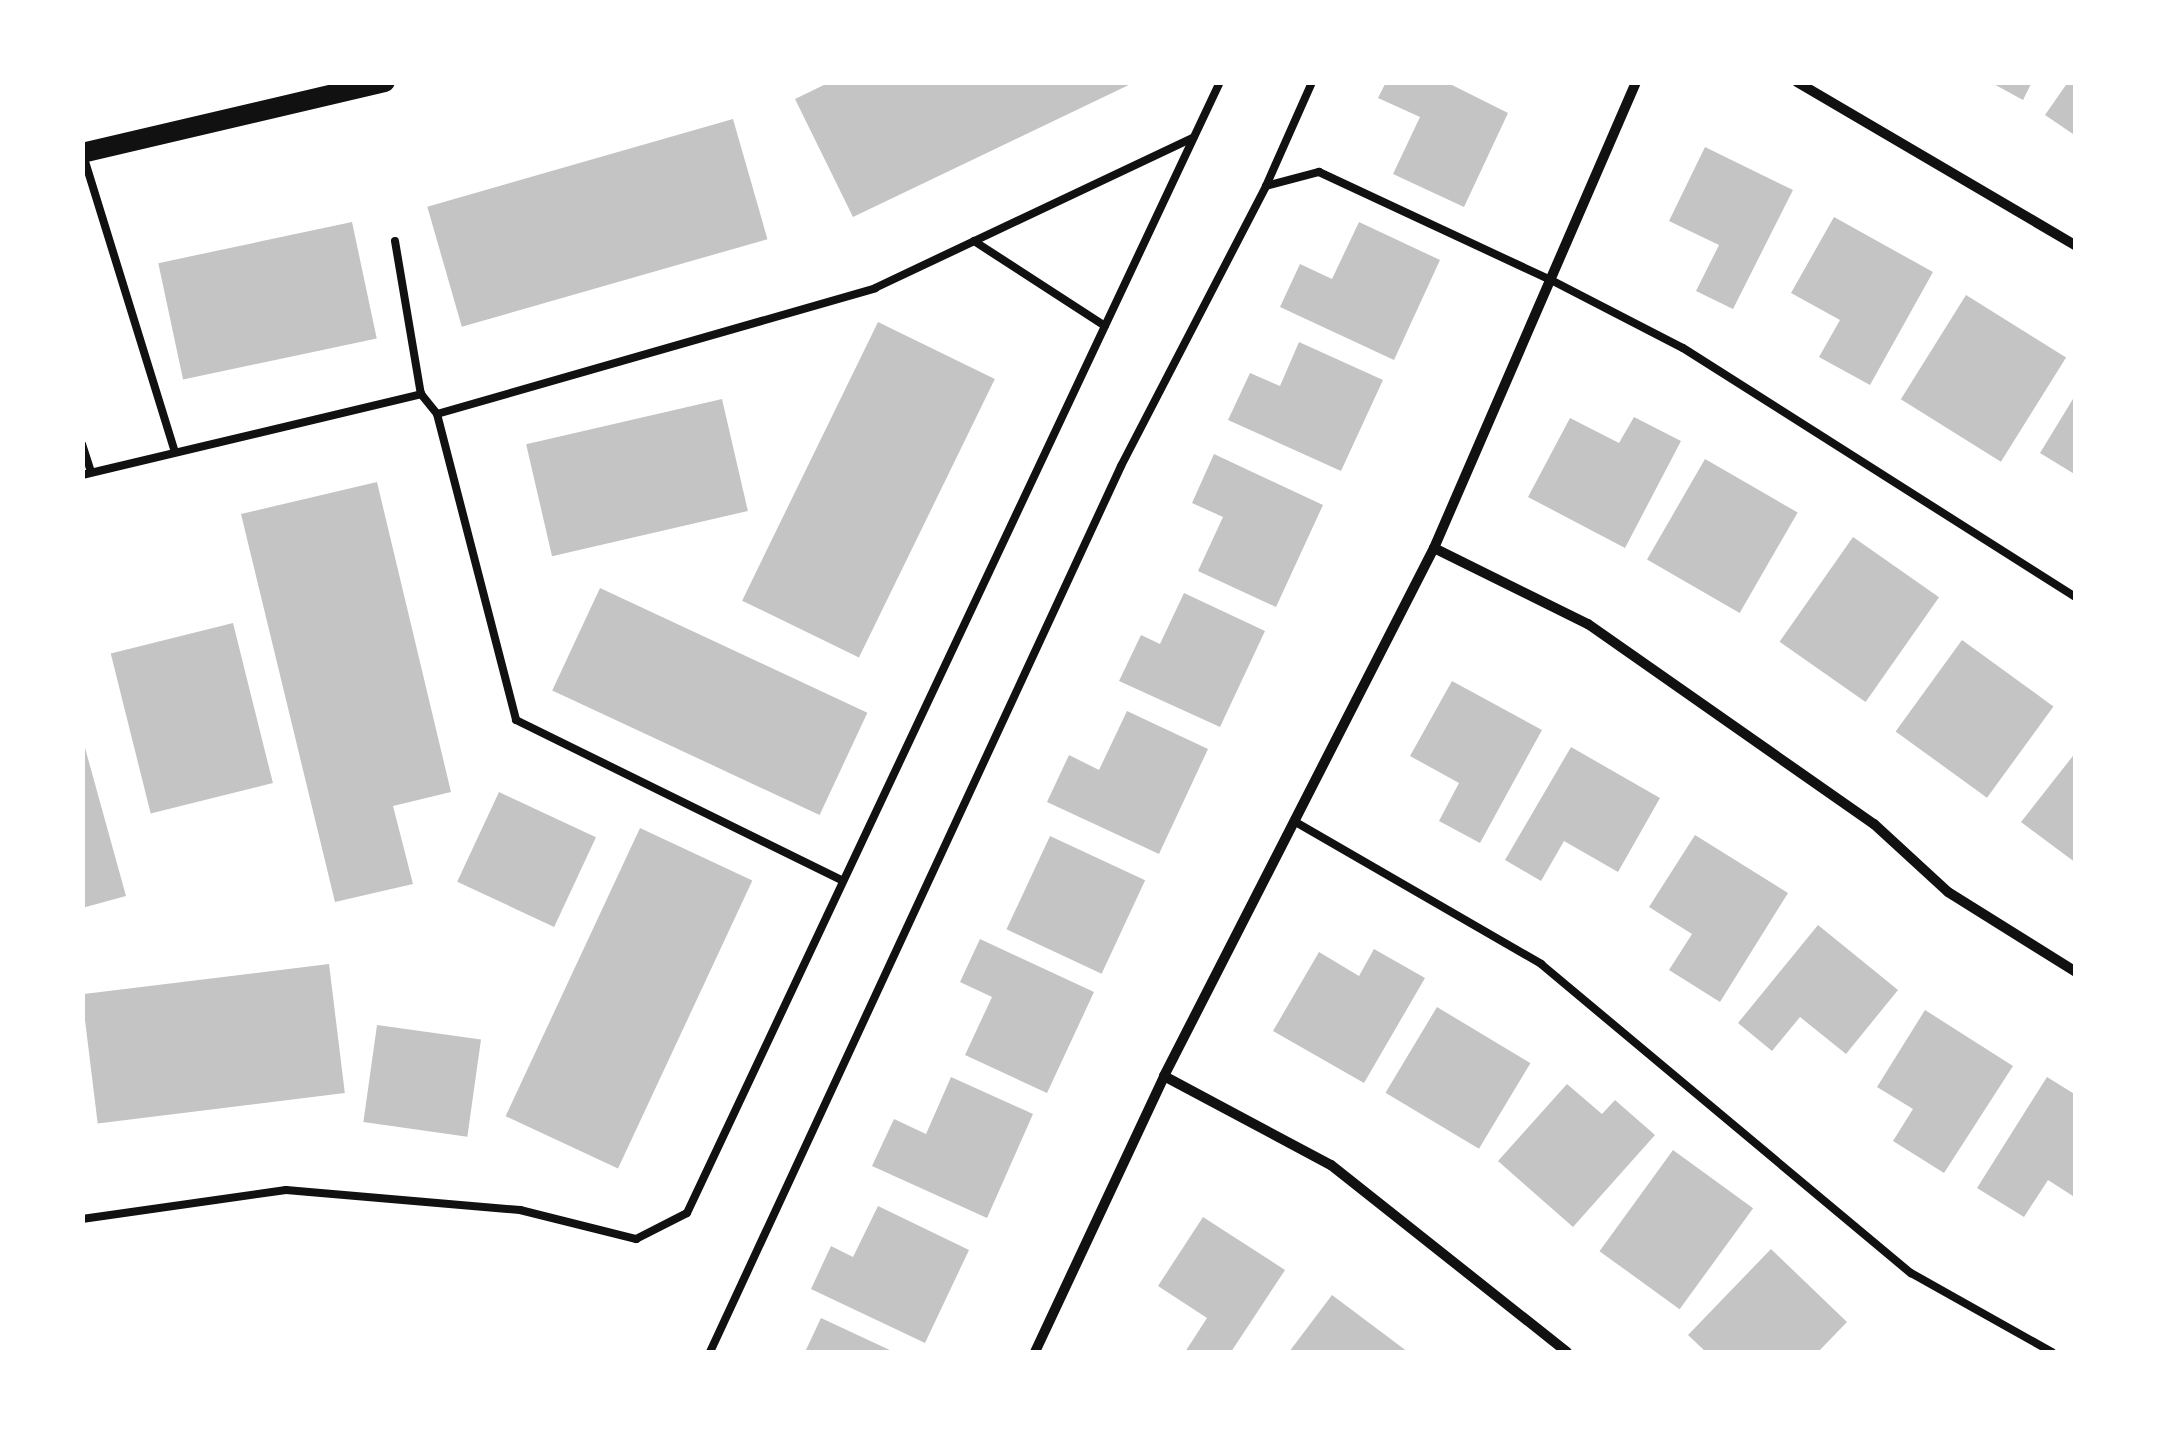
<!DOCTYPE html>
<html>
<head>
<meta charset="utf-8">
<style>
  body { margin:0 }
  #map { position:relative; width:2158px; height:1435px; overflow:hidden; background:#fff; font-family:Manrope,sans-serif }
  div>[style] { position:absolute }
  .building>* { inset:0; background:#c4c4c4; transform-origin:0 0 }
  .service>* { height:8px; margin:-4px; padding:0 4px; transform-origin:4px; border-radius:4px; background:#111 }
  .minor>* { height:10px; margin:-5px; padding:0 5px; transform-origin:5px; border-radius:5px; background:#111 }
  .secondary>* { height:20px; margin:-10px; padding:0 10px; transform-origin:10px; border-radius:10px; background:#111 }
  span { translate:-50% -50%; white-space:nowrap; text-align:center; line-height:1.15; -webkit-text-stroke:8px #fff; paint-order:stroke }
  .frame { position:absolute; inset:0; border:85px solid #fff; pointer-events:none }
</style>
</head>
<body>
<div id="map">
  <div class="building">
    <div style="clip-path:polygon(830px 82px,1135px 82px,853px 217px,795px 99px)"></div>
    <div style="clip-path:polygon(1386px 82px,1446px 82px,1508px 113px,1464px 207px,1393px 174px,1420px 117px,1378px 98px)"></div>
    <div style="clip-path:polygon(1990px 82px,2032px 82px,2023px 100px)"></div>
    <div style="clip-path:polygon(2068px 82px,2076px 82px,2076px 136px,2045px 115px)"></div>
    <div style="left:733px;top:119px;width:125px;height:318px;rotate:74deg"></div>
    <div style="clip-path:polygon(1705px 147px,1793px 190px,1733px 309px,1696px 291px,1719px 245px,1669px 221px)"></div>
    <div style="clip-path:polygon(1834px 217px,1933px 272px,1870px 385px,1819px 357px,1840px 320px,1791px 293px)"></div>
    <div style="left:352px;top:222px;width:119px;height:198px;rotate:78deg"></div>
    <div style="clip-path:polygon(1359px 222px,1440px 260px,1394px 360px,1280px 307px,1300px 264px,1332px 279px)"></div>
    <div style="left:1966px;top:295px;width:118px;height:123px;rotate:32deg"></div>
    <div style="left:878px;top:322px;width:130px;height:310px;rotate:26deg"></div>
    <div style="clip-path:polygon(1299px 342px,1383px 380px,1341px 471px,1228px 420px,1250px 373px,1280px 386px)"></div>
    <div style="clip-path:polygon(2076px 394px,2076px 475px,2040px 453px)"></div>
    <div style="left:722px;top:399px;width:115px;height:201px;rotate:77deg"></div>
    <div style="clip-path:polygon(1634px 417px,1681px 441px,1625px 548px,1528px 497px,1570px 418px,1619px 443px)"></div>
    <div style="clip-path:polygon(1214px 454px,1323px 505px,1276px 607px,1198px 571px,1223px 517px,1192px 503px)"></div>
    <div style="left:1705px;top:459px;width:107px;height:116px;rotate:30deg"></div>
    <div style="clip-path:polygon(377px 482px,451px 792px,393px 806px,413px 884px,335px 902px,241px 514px)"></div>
    <div style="left:1853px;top:537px;width:105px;height:128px;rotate:35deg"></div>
    <div style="left:600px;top:588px;width:295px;height:113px;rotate:25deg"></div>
    <div style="clip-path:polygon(1184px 593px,1265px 631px,1220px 727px,1119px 681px,1141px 635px,1160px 644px)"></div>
    <div style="left:233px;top:623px;width:165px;height:126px;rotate:76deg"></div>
    <div style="left:1962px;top:640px;width:113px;height:113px;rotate:36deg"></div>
    <div style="clip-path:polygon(1452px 681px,1542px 730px,1480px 843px,1439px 821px,1459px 783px,1410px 756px)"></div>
    <div style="clip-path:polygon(1127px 711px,1208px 749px,1159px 854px,1047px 802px,1069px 755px,1099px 770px)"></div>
    <div style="clip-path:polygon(82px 737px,126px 896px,82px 908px)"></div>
    <div style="clip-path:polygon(1571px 747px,1660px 798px,1618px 872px,1564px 841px,1541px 881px,1505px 860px)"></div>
    <div style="clip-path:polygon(2076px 752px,2076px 863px,2021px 822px)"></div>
    <div style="left:499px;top:792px;width:107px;height:99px;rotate:25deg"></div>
    <div style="left:640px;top:828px;width:124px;height:318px;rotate:25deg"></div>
    <div style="clip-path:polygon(1695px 835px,1788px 893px,1720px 1002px,1669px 970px,1692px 934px,1649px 907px)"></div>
    <div style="left:1050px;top:836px;width:105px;height:103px;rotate:25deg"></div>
    <div style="clip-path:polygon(1818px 925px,1898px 990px,1846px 1054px,1800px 1017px,1772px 1051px,1738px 1023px)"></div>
    <div style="clip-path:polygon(980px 939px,1094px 992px,1047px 1093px,965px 1055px,992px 997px,960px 982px)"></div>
    <div style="clip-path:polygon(1374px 949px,1425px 978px,1364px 1083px,1273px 1031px,1319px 952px,1359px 976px)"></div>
    <div style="left:329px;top:964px;width:130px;height:249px;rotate:83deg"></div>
    <div style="left:1437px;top:1007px;width:109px;height:100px;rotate:31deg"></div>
    <div style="clip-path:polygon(1925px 1010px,2013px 1066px,1944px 1173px,1893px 1141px,1913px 1109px,1877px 1087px)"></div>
    <div style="left:377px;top:1025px;width:105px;height:98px;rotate:8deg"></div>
    <div style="clip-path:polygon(951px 1077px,1033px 1114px,987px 1218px,872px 1166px,894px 1119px,926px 1134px)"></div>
    <div style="clip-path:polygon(2047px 1077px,2076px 1095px,2076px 1198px,2048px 1180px,2024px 1217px,1977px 1188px)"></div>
    <div style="clip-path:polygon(1567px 1084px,1602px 1114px,1615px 1100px,1655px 1135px,1573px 1227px,1498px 1161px)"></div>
    <div style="left:1673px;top:1150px;width:99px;height:125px;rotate:36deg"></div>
    <div style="clip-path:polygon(878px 1206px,969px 1250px,925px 1343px,811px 1289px,831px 1246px,853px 1257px)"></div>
    <div style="clip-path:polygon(1203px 1217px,1285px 1270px,1231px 1352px,1185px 1352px,1207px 1318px,1158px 1286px)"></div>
    <div style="clip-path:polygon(1771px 1249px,1847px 1322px,1818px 1352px,1706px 1352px,1688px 1335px)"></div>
    <div style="clip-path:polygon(1332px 1295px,1408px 1352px,1289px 1352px)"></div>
    <div style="clip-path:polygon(821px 1318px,894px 1352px,805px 1352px)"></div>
  </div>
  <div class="service">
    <div style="left:83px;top:155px;width:311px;rotate:72.8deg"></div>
    <div style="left:1266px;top:186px;width:114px;rotate:-66.1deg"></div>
    <div style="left:395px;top:241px;width:155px;rotate:80.4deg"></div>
    <div style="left:974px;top:241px;width:156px;rotate:33deg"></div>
    <div style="left:437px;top:414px;width:316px;rotate:75.5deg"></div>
    <div style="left:516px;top:720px;width:364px;rotate:26.2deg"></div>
    <div style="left:82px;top:444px;width:28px;rotate:72deg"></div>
    <div style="left:82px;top:475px;width:349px;rotate:-13.4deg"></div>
    <div style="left:421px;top:394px;width:26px;rotate:51deg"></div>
    <div style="left:437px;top:414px;width:456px;rotate:-16deg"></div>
    <div style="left:875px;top:288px;width:352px;rotate:-25.3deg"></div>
    <div style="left:1299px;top:824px;width:280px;rotate:30deg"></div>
    <div style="left:1541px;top:964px;width:482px;rotate:39.9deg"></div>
    <div style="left:1911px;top:1273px;width:162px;rotate:29.3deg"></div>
    <div style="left:82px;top:1219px;width:206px;rotate:-8.1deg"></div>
    <div style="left:286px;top:1190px;width:235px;rotate:4.9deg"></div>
    <div style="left:520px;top:1210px;width:120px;rotate:14deg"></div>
    <div style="left:636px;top:1239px;width:57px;rotate:-27deg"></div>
    <div style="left:687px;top:1213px;width:1250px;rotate:-64.77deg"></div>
    <div style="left:710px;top:1352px;width:977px;rotate:-65.11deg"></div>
    <div style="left:1121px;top:466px;width:315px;rotate:-62.6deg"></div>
    <div style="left:1266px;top:186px;width:55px;rotate:-14.8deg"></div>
    <div style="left:1319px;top:172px;width:256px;rotate:25deg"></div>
    <div style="left:1551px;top:280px;width:148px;rotate:27.3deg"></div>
    <div style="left:1683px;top:348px;width:465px;rotate:32.4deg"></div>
  </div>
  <div class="minor">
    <div style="left:1797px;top:82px;width:324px;rotate:30.4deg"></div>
    <div style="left:1434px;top:548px;width:172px;rotate:26.3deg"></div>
    <div style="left:1588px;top:624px;width:349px;rotate:35deg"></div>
    <div style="left:1874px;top:824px;width:100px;rotate:42.6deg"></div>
    <div style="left:1948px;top:892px;width:151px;rotate:32deg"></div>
    <div style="left:1164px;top:1076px;width:189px;rotate:28.1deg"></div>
    <div style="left:1331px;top:1165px;width:301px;rotate:38.4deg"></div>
    <div style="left:1035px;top:1352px;width:305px;rotate:-64.9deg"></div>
    <div style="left:1164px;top:1076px;width:593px;rotate:-62.92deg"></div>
    <div style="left:1434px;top:548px;width:508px;rotate:-66.56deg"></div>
  </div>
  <div class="secondary">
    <div style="left:82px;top:153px;width:311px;rotate:-13.2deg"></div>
  </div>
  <div class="frame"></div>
</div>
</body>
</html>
